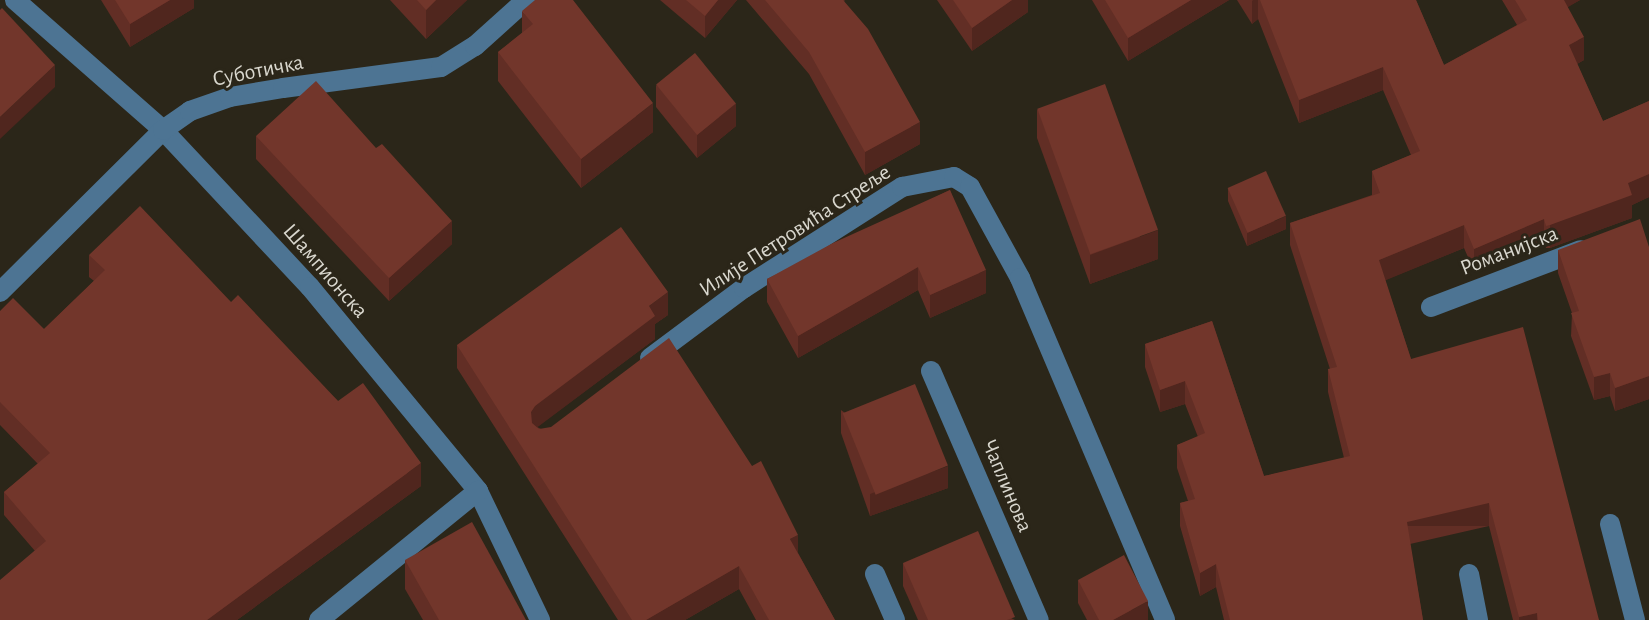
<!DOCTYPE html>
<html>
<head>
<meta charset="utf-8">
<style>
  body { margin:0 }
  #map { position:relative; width:1649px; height:620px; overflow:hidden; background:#2b2619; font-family:"Alegreya Sans",sans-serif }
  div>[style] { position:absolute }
  .minor>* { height:20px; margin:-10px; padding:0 10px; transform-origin:10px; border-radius:10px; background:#4d7493 }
  .wall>* { inset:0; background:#622e25 }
  .shaded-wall>* { inset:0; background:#50261e; transform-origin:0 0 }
  .building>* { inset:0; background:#72362b; transform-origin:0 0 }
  span { translate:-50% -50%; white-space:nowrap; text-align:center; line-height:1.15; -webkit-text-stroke:6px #2b2619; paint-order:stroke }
  .street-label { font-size:22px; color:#d9d7ce }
</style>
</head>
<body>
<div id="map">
  <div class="minor">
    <div style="left:15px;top:0;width:197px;rotate:41.3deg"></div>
    <div style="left:163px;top:130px;width:215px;rotate:46.9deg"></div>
    <div style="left:310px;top:287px;width:264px;rotate:50.5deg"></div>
    <div style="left:478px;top:491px;width:143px;rotate:64.3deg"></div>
    <div style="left:0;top:292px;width:230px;rotate:-44.8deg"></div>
    <div style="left:163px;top:130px;width:33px;rotate:-35deg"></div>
    <div style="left:190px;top:111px;width:42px;rotate:-19.3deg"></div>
    <div style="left:230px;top:97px;width:54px;rotate:-9.6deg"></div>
    <div style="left:283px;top:88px;width:159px;rotate:-7.6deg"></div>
    <div style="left:441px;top:67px;width:40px;rotate:-32deg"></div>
    <div style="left:475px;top:46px;width:69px;rotate:-42deg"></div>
    <div style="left:1431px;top:307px;width:160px;rotate:-20.8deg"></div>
    <div style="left:650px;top:358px;width:117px;rotate:-36.7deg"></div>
    <div style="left:744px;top:288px;width:188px;rotate:-32.6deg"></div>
    <div style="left:902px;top:187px;width:53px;rotate:-10.9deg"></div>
    <div style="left:954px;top:177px;width:19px;rotate:32deg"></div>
    <div style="left:970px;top:187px;width:104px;rotate:61.2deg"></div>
    <div style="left:1020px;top:278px;width:371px;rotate:67deg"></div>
    <div style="left:931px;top:371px;width:271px;rotate:66.6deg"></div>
    <div style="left:1610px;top:524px;width:99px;rotate:75.4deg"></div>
    <div style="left:875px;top:574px;width:50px;rotate:66.5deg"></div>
    <div style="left:1469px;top:574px;width:47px;rotate:78.9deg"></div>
    <div style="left:319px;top:620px;width:205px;rotate:-39.1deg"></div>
  </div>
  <div class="wall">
    <div style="clip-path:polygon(101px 0,194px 0,194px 8px,130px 47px)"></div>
    <div style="clip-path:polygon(390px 0,467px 0,426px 39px)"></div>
    <div style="clip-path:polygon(660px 0,737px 0,705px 38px)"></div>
    <div style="clip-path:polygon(746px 0,845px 0,844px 1px,920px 144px,865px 175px,809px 74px)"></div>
    <div style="clip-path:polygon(937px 0,1028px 0,1028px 12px,972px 51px)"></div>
    <div style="clip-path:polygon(1092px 0,1229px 0,1128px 61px)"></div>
    <div style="clip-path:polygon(1237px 0,1416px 0,1444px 65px,1517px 25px,1502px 0,1580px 0,1567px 7px,1584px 60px,1577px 64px,1603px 121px,1649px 101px,1649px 197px,1632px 205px,1632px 218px,1550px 248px,1546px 248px,1544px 242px,1474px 271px,1464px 248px,1385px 280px,1411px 359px,1599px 620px,1513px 620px,1489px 526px,1410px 544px,1423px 620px,1224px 620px,1216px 587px,1200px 596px,1180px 526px,1180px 503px,1188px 501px,1177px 468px,1177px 445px,1198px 437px,1185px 404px,1160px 412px,1145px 367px,1145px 344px,1212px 321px,1264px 476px,1344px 458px,1328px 392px,1328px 369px,1330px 369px,1290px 245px,1290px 223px,1372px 195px,1372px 171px,1411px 155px,1383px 90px,1299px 123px,1258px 19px,1252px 24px)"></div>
    <div style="clip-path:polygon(522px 11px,653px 132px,581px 188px,498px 81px,498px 52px,522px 33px)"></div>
    <div style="clip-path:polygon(656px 85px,736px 126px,697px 158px,656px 107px)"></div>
    <div style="clip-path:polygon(1037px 109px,1158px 259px,1090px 284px,1037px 138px)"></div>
    <div style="clip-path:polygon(256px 136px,376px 148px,452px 244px,389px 301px,256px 159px)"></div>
    <div style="clip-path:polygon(1228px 188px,1286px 229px,1247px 246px,1228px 201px)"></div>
    <div style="clip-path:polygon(950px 190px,986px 293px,930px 318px,918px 290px,798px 358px,767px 302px,767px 279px)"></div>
    <div style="clip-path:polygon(1649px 247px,1649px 399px,1615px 411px,1610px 396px,1594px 400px,1571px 336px,1572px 313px,1558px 273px,1558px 250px)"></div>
    <div style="clip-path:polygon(89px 255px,231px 302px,338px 401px,421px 486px,237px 620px,0 620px,35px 551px,4px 515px,4px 492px,38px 464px,0 425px,0 311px,44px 329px,94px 281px,89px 277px)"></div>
    <div style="clip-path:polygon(668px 315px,655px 324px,655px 339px,537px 427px,798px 553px,835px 620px,756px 620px,739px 589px,685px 620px,618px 620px,457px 368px,457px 345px)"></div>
    <div style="clip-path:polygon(841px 410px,948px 488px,870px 516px,841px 433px)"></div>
    <div style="clip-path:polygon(405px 560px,526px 620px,423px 620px,405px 589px)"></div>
    <div style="clip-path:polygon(903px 563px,1015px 620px,918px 620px,903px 586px)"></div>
    <div style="clip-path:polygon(1078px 580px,1148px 620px,1087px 620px,1078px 603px)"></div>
  </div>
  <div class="shaded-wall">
    <div style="clip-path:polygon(170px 0,194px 0,194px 8px,130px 47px,130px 24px)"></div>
    <div style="clip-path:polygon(436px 0,467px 0,426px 39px,426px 10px)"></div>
    <div style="clip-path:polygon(718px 0,737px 0,705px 38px,705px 16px)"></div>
    <div style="clip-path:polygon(1012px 0,1028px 0,1028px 12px,972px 51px,972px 28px)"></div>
    <div style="clip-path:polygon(1191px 0,1229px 0,1128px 61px,1128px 38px)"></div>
    <div style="clip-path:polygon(1253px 0,1258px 0,1258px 19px,1252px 24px,1252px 1px)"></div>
    <div style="clip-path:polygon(1558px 0,1580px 0,1558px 13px)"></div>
    <div style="clip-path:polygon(1584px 37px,1584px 60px,1569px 68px,1569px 45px)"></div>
    <div style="clip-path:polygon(55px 65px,55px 87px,0 139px,0 117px)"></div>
    <div style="clip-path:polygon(1383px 67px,1383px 90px,1299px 123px,1299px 100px)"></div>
    <div style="clip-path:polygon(653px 103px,653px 132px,581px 188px,581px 159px)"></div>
    <div style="clip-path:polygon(736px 103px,736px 126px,697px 158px,697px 135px)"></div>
    <div style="clip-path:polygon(920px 122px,920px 144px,865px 175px,865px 152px)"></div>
    <div style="clip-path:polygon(1649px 174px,1649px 197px,1632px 205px,1632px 218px,1550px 248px,1550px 225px,1628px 183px)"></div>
    <div style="clip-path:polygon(1286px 216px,1286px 229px,1247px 246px,1247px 233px)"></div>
    <div style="clip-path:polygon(1544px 219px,1544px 242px,1474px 271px,1474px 249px)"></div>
    <div style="clip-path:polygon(452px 221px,452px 244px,389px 301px,389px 278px)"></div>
    <div style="clip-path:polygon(1464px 225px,1464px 248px,1379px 283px,1379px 260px)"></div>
    <div style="clip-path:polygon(1158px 230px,1158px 259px,1090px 284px,1090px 255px)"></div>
    <div style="clip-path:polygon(918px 267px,918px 290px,798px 358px,798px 336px)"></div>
    <div style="clip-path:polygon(986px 270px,986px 293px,930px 318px,930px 295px)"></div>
    <div style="clip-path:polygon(668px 292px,668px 315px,655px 324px,655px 339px,535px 429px,531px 435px,531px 412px,535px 406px,649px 306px)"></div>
    <div style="clip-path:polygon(1610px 373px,1610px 396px,1594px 400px,1594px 377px)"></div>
    <div style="clip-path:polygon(1649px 376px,1649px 399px,1615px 411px,1615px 388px)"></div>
    <div style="clip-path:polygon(1185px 381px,1185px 404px,1160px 412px,1160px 390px)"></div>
    <div style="clip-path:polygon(421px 463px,421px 486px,237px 620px,207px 620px)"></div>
    <div style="clip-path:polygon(948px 466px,948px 488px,870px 516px,870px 494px)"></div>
    <div style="left:1489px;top:503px;width:23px;height:84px;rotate:90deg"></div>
    <div style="clip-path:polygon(798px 535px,798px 557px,790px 539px)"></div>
    <div style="clip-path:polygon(1216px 564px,1216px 587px,1200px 596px,1200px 573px)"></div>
    <div style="clip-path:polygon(739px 566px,739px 589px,685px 620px,646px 620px)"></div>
    <div style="clip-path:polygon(1148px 601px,1148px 620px,1113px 620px)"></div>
    <div style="clip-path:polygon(1537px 613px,1537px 620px,1519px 620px,1519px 617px)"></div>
  </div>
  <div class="building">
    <div style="clip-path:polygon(115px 0,170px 0,130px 24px)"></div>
    <div style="clip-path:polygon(417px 0,436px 0,426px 10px)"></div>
    <div style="clip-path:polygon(535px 0,573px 0,653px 103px,581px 159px,498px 52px,533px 24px,522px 11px)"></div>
    <div style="clip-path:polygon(686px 0,718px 0,705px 16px)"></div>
    <div style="clip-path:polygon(765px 0,843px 0,868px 29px,920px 122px,865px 152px,809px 52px)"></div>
    <div style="clip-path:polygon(953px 0,1012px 0,972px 28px)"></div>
    <div style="clip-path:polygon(1105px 0,1191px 0,1128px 38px)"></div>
    <div style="clip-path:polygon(1260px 0,1416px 0,1444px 65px,1527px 20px,1515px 0,1564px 0,1584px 37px,1569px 45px,1603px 121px,1649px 101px,1649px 174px,1628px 183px,1632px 195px,1550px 225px,1546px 226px,1544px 219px,1474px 249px,1464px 225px,1379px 260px,1411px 359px,1523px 327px,1599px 620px,1538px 620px,1537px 613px,1519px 617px,1489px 503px,1407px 522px,1423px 620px,1230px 620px,1216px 564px,1200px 573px,1180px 503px,1195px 499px,1177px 445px,1205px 433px,1185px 381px,1160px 390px,1145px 344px,1212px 321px,1264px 476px,1350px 456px,1328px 369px,1337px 367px,1290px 223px,1380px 193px,1372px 171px,1420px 151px,1383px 67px,1299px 100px)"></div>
    <div style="clip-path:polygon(2px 8px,55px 65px,0 117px,0 10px)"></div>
    <div style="left:695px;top:53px;width:65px;height:50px;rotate:51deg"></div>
    <div style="clip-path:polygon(316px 81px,376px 148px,382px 144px,452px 221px,389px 278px,256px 136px)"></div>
    <div style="left:1105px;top:84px;width:155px;height:72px;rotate:70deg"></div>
    <div style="left:1266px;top:171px;width:49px;height:42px;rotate:66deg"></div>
    <div style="clip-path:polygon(950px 190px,986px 270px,930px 295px,918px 267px,798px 336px,767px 279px,833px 243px)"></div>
    <div style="clip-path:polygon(140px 206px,231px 302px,238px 295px,338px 401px,363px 383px,421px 463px,207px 620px,0 620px,0 580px,46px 541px,4px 492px,50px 453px,0 402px,0 311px,13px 298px,44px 329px,105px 270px,89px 255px)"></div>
    <div style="clip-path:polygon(1640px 219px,1649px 247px,1649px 376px,1615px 388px,1610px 373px,1594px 377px,1571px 313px,1579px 311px,1558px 250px)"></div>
    <div style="clip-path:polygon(621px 227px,668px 292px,649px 306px,655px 316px,535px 406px,531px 412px,532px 423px,539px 429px,551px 427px,669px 338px,752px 466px,761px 461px,798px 535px,790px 539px,835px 620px,769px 620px,739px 566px,646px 620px,632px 620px,457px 345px)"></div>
    <div style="left:915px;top:384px;width:88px;height:78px;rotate:68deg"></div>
    <div style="clip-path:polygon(472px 522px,526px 620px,439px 620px,405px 560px)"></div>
    <div style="clip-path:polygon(978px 531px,1015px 617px,1007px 620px,928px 620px,903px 563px)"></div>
    <div style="clip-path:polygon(1124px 555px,1148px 601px,1113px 620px,1099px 620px,1078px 580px)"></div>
  </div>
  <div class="street-label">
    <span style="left:258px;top:71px;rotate:-11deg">Суботичка</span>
    <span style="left:795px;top:231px;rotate:-33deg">Илије Петровића Стреље</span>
    <span style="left:1509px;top:251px;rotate:-21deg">Романијска</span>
    <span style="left:325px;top:271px;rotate:49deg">Шампионска</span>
    <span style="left:1007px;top:486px;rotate:67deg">Чаплинова</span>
  </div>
</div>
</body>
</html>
